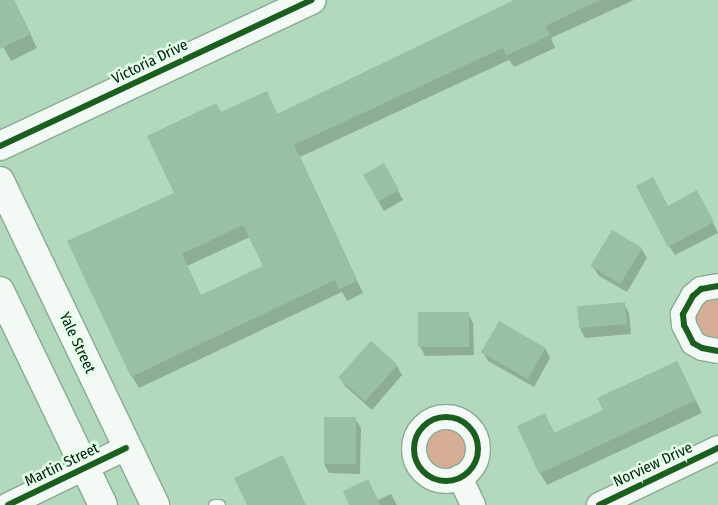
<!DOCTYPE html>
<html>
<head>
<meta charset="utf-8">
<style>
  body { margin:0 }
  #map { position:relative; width:718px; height:505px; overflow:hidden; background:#b2d9bd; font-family:"Fira Sans Condensed",sans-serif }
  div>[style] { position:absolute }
  .green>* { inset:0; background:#d6ae95 }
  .round { border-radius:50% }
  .shadow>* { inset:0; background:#0003 }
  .building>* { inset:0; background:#99bfa5; transform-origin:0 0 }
  .roads { filter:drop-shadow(1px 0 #8aa993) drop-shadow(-1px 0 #8aa993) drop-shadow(0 1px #8aa993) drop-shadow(0 -1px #8aa993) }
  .service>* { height:11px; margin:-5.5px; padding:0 5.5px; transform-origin:5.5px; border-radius:5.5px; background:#f3f9f5 }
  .minor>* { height:24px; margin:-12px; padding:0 12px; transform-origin:12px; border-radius:12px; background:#f3f9f5 }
  .minor>.ring { margin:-12px; padding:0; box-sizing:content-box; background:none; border:24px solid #f3f9f5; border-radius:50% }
  .tertiary>* { height:28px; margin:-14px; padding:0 14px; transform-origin:14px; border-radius:14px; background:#f3f9f5 }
  .secondary>* { height:28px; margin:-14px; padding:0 14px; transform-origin:14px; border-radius:14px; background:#f3f9f5 }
  .cycleway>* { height:6px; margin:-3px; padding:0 3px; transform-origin:3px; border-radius:3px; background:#1b5e20 }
  .cycleway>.ring { margin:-3px; padding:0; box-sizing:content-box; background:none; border:6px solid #1b5e20; border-radius:50% }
  span { translate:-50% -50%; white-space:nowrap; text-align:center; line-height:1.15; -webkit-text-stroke:5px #e3fee9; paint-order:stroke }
  .street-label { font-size:15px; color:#021d0b }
</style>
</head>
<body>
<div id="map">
  <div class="green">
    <div style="clip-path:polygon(718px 297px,718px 340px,713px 340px,701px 335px,695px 315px,706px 299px)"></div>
    <div class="round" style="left:424px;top:427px;width:44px;height:44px"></div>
  </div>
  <div class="shadow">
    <div style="clip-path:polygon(0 0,14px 0,37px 48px,11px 61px,0 41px)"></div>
    <div style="clip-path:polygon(evenodd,519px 0,634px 0,551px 38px,555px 48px,514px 67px,509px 60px,300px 157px,363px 293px,347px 301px,342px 292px,139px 388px,132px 376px,175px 194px,221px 113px,266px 93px,278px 115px,519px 0,250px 237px,264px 266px,201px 296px,187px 266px,250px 237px)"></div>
    <div style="clip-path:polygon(384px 165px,403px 200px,384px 211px,378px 201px)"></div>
    <div style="clip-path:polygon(702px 201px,718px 233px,675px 255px,669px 246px,668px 207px)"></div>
    <div style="clip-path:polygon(641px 248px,647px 258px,627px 292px,599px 276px,593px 267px)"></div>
    <div style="clip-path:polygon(624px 304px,629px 313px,631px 334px,585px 338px,580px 329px)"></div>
    <div style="clip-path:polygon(468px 313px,473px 323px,474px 355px,425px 356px,420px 346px)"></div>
    <div style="clip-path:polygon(545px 348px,550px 358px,534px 387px,488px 361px,483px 352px)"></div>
    <div style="clip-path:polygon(677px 362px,702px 413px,547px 485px,540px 473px,545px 415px,555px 434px,605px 411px)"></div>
    <div style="clip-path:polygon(397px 366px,402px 375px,372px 410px,345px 386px,340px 377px)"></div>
    <div style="clip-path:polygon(355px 419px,361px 428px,360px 474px,329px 473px,324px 464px)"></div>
    <div style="clip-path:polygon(368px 481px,378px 500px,391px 494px,397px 505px,351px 505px)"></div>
  </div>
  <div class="building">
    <div style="clip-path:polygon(0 0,14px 0,31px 34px,0 49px)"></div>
    <div style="clip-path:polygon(evenodd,514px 0,600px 0,545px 26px,550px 35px,506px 56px,503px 48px,294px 145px,357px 281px,339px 289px,335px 280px,131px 377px,67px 241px,174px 193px,147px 136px,216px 103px,221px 112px,267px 91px,277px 114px,514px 0,243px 225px,263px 266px,201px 295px,182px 254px,243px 225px)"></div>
    <div style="left:384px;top:163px;width:31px;height:24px;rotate:61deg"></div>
    <div style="clip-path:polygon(653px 177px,668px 206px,697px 190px,714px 222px,668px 247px,636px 186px)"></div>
    <div style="left:612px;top:230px;width:35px;height:42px;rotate:31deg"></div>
    <div style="left:625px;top:302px;width:22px;height:48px;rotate:85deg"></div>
    <div style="left:418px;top:312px;width:51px;height:35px"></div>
    <div style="left:499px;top:321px;width:54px;height:36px;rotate:30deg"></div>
    <div style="left:371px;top:341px;width:36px;height:49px;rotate:42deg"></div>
    <div style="clip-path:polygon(677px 361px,696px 400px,539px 474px,517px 426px,545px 413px,554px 433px,603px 410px,597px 398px)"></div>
    <div style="left:324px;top:417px;width:32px;height:47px"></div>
    <div style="clip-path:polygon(283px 455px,306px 505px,247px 505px,234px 478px)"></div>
    <div style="clip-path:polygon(368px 479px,380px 505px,349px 505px,343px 491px)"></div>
  </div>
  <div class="roads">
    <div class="service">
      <div style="left:214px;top:505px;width:5px"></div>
    </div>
    <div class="minor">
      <div style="left:718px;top:286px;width:17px;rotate:170deg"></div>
      <div style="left:701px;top:289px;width:11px;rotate:139deg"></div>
      <div style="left:693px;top:296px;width:21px;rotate:119deg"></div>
      <div style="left:683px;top:314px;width:11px;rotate:85deg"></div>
      <div style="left:684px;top:325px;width:20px;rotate:63deg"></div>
      <div style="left:693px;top:343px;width:10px;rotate:29deg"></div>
      <div style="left:702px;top:348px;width:16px;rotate:11deg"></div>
      <div class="ring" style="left:414px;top:417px;width:40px;height:40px"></div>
      <div style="left:460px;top:477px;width:31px;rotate:65deg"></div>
      <div style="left:8px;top:505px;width:131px;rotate:-25.8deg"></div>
      <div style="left:599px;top:505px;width:132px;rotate:-25.6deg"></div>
    </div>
    <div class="tertiary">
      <div style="left:0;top:146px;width:344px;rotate:-25.1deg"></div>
    </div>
    <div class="secondary">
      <div style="left:0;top:181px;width:359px;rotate:64.4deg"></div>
      <div style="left:0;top:291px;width:237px;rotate:64.3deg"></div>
    </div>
  </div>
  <div class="cycleway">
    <div style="left:0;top:146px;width:344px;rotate:-25.1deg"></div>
    <div style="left:718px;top:286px;width:17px;rotate:170deg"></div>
    <div style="left:701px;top:289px;width:11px;rotate:139deg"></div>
    <div style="left:693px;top:296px;width:21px;rotate:119deg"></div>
    <div style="left:683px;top:314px;width:11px;rotate:85deg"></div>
    <div style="left:684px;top:325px;width:20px;rotate:63deg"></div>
    <div style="left:693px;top:343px;width:10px;rotate:29deg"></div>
    <div style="left:702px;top:348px;width:16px;rotate:11deg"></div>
    <div class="ring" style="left:414px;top:417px;width:58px;height:58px"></div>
    <div style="left:8px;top:505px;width:131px;rotate:-25.8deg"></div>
    <div style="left:599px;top:505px;width:132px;rotate:-25.6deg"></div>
  </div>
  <div class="street-label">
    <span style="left:150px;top:62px;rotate:-26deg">Victoria Drive</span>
    <span style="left:77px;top:343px;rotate:65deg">Yale Street</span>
    <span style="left:62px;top:465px;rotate:-26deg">Martin Street</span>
    <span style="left:653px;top:465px;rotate:-25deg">Norview Drive</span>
  </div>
</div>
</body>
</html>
